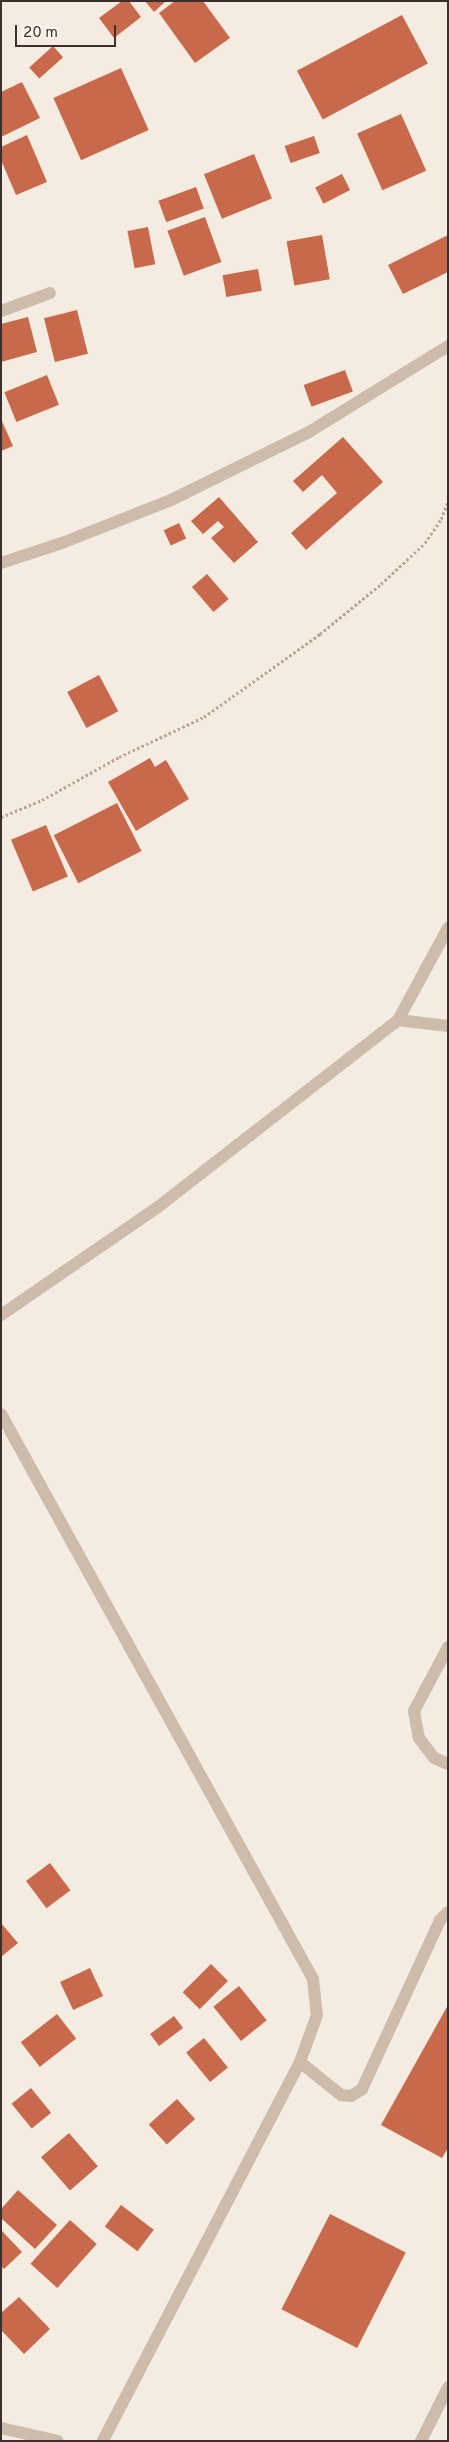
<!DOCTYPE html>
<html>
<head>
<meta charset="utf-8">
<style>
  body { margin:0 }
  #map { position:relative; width:449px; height:2442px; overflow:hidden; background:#f4ebe1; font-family:Overpass,sans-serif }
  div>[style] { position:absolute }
  .building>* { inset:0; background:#c8694b; transform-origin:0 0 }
  .path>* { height:3px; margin-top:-1.5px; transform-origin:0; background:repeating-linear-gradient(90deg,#b9a596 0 2.5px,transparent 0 5px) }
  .service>* { height:12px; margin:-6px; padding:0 6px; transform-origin:6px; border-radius:6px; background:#cdbbac }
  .minor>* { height:12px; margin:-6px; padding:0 6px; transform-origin:6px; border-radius:6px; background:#cdbbac }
  .tertiary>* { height:12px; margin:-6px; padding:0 6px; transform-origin:6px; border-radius:6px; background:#cdbbac }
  span { translate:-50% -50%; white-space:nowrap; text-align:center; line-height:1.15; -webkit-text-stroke:4.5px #fbf5ee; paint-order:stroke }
  .frame { position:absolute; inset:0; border:2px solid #3b302b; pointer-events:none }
  .scale { position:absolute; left:15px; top:25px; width:101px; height:22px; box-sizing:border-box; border:2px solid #3b302b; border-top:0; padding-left:6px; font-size:15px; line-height:18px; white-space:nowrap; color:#3b302b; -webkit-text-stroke:4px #fbf5ee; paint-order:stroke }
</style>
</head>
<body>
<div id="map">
  <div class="building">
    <div style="clip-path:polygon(122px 1px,129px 1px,141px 17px,114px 38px,99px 18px)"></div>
    <div style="clip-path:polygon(145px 1px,166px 1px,154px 12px)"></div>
    <div style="clip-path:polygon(175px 1px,203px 1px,230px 38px,195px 63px,159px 13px)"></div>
    <div style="left:402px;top:15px;width:55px;height:119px;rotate:62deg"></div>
    <div style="left:53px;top:46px;width:15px;height:32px;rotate:48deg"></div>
    <div style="left:121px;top:68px;width:68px;height:74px;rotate:66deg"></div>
    <div style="clip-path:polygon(22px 82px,40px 118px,1px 137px,1px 92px)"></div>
    <div style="left:401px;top:114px;width:62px;height:48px;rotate:66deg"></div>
    <div style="clip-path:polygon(27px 135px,47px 182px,16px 195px,1px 160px,1px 147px)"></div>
    <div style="left:314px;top:136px;width:18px;height:31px;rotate:71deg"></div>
    <div style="left:254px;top:154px;width:48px;height:54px;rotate:68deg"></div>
    <div style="left:342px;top:174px;width:18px;height:30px;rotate:63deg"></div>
    <div style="left:196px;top:187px;width:23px;height:40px;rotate:70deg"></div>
    <div style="left:205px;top:217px;width:48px;height:40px;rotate:70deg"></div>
    <div style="left:148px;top:227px;width:38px;height:21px;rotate:79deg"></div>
    <div style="left:322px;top:235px;width:45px;height:36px;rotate:80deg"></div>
    <div style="clip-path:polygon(448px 235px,448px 272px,403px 294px,388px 265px)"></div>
    <div style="left:258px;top:269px;width:22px;height:36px;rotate:80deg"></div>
    <div style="left:77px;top:310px;width:45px;height:34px;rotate:76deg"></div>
    <div style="clip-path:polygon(28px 317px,37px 352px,1px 362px,1px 324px)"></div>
    <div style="left:345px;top:370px;width:23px;height:44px;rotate:70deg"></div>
    <div style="left:47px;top:375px;width:32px;height:46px;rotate:68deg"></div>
    <div style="clip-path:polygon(1px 419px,13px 446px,1px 451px)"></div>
    <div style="clip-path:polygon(343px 437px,383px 482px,306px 550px,291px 533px,337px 493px,322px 475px,303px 492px,293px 481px)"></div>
    <div style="clip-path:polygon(219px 497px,258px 542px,234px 563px,211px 538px,224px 527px,218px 521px,203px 534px,191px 521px)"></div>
    <div style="left:179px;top:523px;width:17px;height:17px;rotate:65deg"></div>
    <div style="left:207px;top:574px;width:33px;height:20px;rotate:49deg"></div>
    <div style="left:99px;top:675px;width:41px;height:36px;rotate:62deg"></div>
    <div style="clip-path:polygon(150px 758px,155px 767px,166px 760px,189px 799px,136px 831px,108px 782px)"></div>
    <div style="left:117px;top:803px;width:54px;height:71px;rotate:63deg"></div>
    <div style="left:46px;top:825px;width:56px;height:38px;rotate:67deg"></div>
    <div style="left:50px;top:1863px;width:34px;height:30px;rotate:53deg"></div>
    <div style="clip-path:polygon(1px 1923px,18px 1943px,1px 1957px)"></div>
    <div style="left:211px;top:1964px;width:24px;height:40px;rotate:45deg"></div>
    <div style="left:90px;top:1968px;width:31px;height:33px;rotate:65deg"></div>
    <div style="left:239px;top:1986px;width:44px;height:33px;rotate:51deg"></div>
    <div style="clip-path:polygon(448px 2005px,448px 2148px,442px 2158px,381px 2125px)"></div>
    <div style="left:57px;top:2014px;width:31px;height:46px;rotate:52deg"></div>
    <div style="left:174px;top:2016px;width:15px;height:30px;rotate:53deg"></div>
    <div style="left:204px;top:2038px;width:38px;height:23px;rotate:51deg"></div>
    <div style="left:31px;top:2088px;width:32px;height:25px;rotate:51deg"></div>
    <div style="left:177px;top:2099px;width:27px;height:38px;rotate:48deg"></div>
    <div style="left:69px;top:2133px;width:44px;height:37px;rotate:49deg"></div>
    <div style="clip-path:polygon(18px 2190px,57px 2225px,35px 2249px,1px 2218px,1px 2209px)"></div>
    <div style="left:121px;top:2205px;width:41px;height:27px;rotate:37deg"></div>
    <div style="left:330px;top:2214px;width:85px;height:107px;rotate:27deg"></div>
    <div style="left:70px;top:2220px;width:36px;height:59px;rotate:42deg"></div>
    <div style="clip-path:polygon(1px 2230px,22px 2252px,4px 2269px,1px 2266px)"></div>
    <div style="clip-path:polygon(19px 2297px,50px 2329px,24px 2354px,1px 2330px,1px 2313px)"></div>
  </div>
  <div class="path">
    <div style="left:1px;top:817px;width:44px;rotate:-22.5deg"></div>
    <div style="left:42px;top:800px;width:88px;rotate:-29.2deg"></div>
    <div style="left:119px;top:757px;width:94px;rotate:-25.2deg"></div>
    <div style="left:204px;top:717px;width:143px;rotate:-35.6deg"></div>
    <div style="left:320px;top:634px;width:79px;rotate:-39.3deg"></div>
    <div style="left:381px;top:584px;width:60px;rotate:-43deg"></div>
    <div style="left:425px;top:543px;width:29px;rotate:-56deg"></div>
    <div style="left:441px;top:519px;width:18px;rotate:-68deg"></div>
  </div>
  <div class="service">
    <div style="left:398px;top:1020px;width:50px;rotate:6.8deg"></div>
    <div style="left:448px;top:1647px;width:72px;rotate:118deg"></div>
    <div style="left:414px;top:1711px;width:27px;rotate:80deg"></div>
    <div style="left:419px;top:1738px;width:25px;rotate:53deg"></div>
    <div style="left:434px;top:1758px;width:15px;rotate:23deg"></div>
    <div style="left:300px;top:2062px;width:53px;rotate:38.8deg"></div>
    <div style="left:341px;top:2095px;width:10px;rotate:6deg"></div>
    <div style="left:351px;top:2096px;width:13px;rotate:-32deg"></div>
    <div style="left:362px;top:2089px;width:186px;rotate:-65.2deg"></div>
    <div style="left:440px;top:1920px;width:11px;rotate:-45deg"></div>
    <div style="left:421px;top:2441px;width:60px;rotate:-63.4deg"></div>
  </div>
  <div class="minor">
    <div style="left:1px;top:311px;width:52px;rotate:-20.2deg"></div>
    <div style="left:1px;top:563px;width:64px;rotate:-18.2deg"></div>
    <div style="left:62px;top:543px;width:117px;rotate:-21.5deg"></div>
    <div style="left:171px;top:500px;width:154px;rotate:-26.2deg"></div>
    <div style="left:309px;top:432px;width:163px;rotate:-31.7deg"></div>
    <div style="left:1px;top:1414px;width:645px;rotate:61.09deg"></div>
    <div style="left:313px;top:1979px;width:36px;rotate:84deg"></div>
    <div style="left:317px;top:2015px;width:50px;rotate:109.9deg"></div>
    <div style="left:300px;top:2062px;width:427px;rotate:117.5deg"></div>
    <div style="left:1px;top:2428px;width:58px;rotate:12.8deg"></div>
  </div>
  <div class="tertiary">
    <div style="left:1px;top:1315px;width:191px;rotate:-34.5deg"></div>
    <div style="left:158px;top:1207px;width:304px;rotate:-37.9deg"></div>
    <div style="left:398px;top:1020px;width:105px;rotate:-61.5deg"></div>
  </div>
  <div class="frame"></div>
  <div class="scale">20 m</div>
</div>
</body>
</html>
